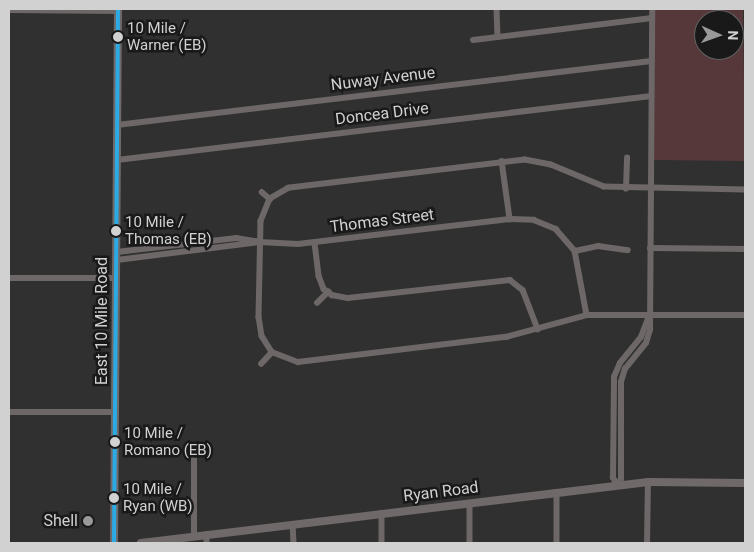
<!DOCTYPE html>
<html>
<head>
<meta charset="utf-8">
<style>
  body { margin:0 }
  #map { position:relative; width:754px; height:552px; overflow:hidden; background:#303030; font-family:Roboto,sans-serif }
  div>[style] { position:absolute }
  .green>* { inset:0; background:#56383a }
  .minor>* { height:5.5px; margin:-2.75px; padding:0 2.75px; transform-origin:2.75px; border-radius:2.75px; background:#6d6767 }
  .tertiary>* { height:7px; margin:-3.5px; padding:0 3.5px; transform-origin:3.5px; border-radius:3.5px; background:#6d6767 }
  .secondary>* { height:8px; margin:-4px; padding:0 4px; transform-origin:4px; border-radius:4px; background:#706969 }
  .bus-1>* { height:4px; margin:-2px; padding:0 2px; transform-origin:2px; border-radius:2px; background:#2baae3 }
  .dots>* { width:14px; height:14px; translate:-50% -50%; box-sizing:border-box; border:2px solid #181918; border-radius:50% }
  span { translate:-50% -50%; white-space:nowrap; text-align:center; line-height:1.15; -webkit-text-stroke:5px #181918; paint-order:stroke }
  .bus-label { font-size:15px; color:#d0d1d0 }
  .left { translate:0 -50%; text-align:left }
  .street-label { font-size:16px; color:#d0d1d0 }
  .poi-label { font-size:16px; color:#d0d1d0 }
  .right { translate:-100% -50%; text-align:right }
  .frame { position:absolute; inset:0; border:10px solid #d0d1d0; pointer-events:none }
  .north { position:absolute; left:694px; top:10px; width:50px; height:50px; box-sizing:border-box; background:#181918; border:1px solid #626362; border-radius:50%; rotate:92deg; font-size:14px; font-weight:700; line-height:20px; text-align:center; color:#d0d1d0 }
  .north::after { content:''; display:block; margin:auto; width:18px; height:22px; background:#989998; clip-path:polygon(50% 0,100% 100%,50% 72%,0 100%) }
</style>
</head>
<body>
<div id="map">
  <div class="green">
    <div style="clip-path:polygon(evenodd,655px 9px,743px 9px,745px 161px,654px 160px,655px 9px,704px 20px,734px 20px,734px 50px,704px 50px,704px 20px)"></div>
  </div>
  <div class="minor">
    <div style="left:497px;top:9px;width:28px;rotate:88deg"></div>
    <div style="left:473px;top:40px;width:180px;rotate:-7deg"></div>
    <div style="left:117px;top:125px;width:538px;rotate:-6.83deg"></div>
    <div style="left:117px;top:160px;width:538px;rotate:-6.83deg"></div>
    <div style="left:502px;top:161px;width:59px;rotate:82.1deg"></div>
    <div style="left:626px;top:189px;width:31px;rotate:-88deg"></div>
    <div style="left:745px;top:190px;width:141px;rotate:-178.8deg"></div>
    <div style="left:604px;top:187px;width:57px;rotate:-157.5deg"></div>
    <div style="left:551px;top:165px;width:26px;rotate:-169deg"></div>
    <div style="left:525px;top:160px;width:238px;rotate:173.2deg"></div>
    <div style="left:289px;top:188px;width:22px;rotate:150deg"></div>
    <div style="left:270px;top:199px;width:24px;rotate:112deg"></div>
    <div style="left:261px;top:221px;width:96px;rotate:91.2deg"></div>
    <div style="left:259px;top:317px;width:19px;rotate:81deg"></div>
    <div style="left:262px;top:336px;width:19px;rotate:58deg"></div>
    <div style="left:272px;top:352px;width:28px;rotate:21deg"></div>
    <div style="left:298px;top:362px;width:209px;rotate:-6.9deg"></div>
    <div style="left:506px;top:337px;width:84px;rotate:-15.2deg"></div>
    <div style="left:587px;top:315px;width:158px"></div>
    <div style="left:262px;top:192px;width:11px;rotate:41deg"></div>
    <div style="left:315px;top:243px;width:33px;rotate:83deg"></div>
    <div style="left:319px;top:276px;width:14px;rotate:69deg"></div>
    <div style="left:324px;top:289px;width:10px;rotate:37deg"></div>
    <div style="left:332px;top:295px;width:16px;rotate:11deg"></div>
    <div style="left:348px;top:298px;width:163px;rotate:-6.3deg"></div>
    <div style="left:510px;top:280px;width:16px;rotate:38deg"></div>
    <div style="left:523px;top:290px;width:42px;rotate:69deg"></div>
    <div style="left:650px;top:248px;width:95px;rotate:0.6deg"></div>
    <div style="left:575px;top:251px;width:24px;rotate:-12deg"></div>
    <div style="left:598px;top:246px;width:30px;rotate:8deg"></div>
    <div style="left:117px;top:252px;width:120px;rotate:-6.7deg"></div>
    <div style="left:236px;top:238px;width:24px;rotate:9deg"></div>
    <div style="left:117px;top:260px;width:144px;rotate:-7.2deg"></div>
    <div style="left:260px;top:242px;width:38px;rotate:3deg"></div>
    <div style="left:298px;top:244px;width:213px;rotate:-6.7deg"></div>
    <div style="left:510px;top:219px;width:24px;rotate:2deg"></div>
    <div style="left:534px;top:220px;width:24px;rotate:22deg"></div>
    <div style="left:556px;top:229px;width:29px;rotate:49deg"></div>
    <div style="left:575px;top:251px;width:65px;rotate:79.4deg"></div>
    <div style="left:9px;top:278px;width:107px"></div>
    <div style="left:317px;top:303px;width:16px;rotate:-45deg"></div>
    <div style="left:261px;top:364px;width:16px;rotate:-47deg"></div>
    <div style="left:9px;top:412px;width:107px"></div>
    <div style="left:617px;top:485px;width:7px;rotate:-56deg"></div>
    <div style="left:621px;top:479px;width:97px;rotate:-90deg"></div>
    <div style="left:621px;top:382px;width:14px;rotate:-73deg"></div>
    <div style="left:625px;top:369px;width:33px;rotate:-51deg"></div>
    <div style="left:646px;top:343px;width:14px;rotate:-73deg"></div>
    <div style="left:650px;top:330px;width:321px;rotate:-89.6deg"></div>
    <div style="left:617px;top:485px;width:8px;rotate:-120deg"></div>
    <div style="left:613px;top:478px;width:101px;rotate:-89.4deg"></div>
    <div style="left:614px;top:377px;width:15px;rotate:-67deg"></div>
    <div style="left:620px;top:363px;width:33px;rotate:-51deg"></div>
    <div style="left:641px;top:337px;width:25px;rotate:-69deg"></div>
    <div style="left:557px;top:492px;width:51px;rotate:90deg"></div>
    <div style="left:470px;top:503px;width:40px;rotate:90deg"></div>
    <div style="left:382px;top:513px;width:30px;rotate:90deg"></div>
    <div style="left:293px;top:524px;width:19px;rotate:87deg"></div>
    <div style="left:207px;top:534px;width:9px;rotate:90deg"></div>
    <div style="left:194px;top:536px;width:84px;rotate:-90deg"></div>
    <div style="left:647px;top:543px;width:61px;rotate:-89.1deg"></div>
  </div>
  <div class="tertiary">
    <div style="left:9px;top:9px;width:109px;rotate:0.5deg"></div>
  </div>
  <div class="secondary">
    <div style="left:114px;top:543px;width:534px;rotate:-89.57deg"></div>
    <div style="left:141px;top:543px;width:511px;rotate:-6.86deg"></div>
    <div style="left:648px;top:482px;width:97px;rotate:0.6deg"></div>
  </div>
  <div class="bus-1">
    <div style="left:114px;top:543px;width:534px;rotate:-89.57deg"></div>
  </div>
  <div class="dots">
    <div style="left:118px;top:37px;background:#d0d1d0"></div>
    <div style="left:116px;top:231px;background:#d0d1d0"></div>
    <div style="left:115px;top:442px;background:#d0d1d0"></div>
    <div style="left:114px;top:498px;background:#d0d1d0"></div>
    <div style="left:88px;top:521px;background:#989998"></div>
  </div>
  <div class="bus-label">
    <span class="left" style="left:127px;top:37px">10 Mile /<br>Warner (EB)</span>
    <span class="left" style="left:125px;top:231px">10 Mile /<br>Thomas (EB)</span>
    <span class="left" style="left:124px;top:442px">10 Mile /<br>Romano (EB)</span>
    <span class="left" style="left:123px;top:498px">10 Mile /<br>Ryan (WB)</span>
  </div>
  <div class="street-label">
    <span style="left:383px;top:79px;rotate:-7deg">Nuway Avenue</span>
    <span style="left:382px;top:114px;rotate:-7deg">Doncea Drive</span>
    <span style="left:382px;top:221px;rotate:-7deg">Thomas Street</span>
    <span style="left:102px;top:321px;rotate:-90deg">East 10 Mile Road</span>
    <span style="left:441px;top:492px;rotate:-7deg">Ryan Road</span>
  </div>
  <div class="poi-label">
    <span class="right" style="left:78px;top:521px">Shell</span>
  </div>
  <div class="frame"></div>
  <div class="north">N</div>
</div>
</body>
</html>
